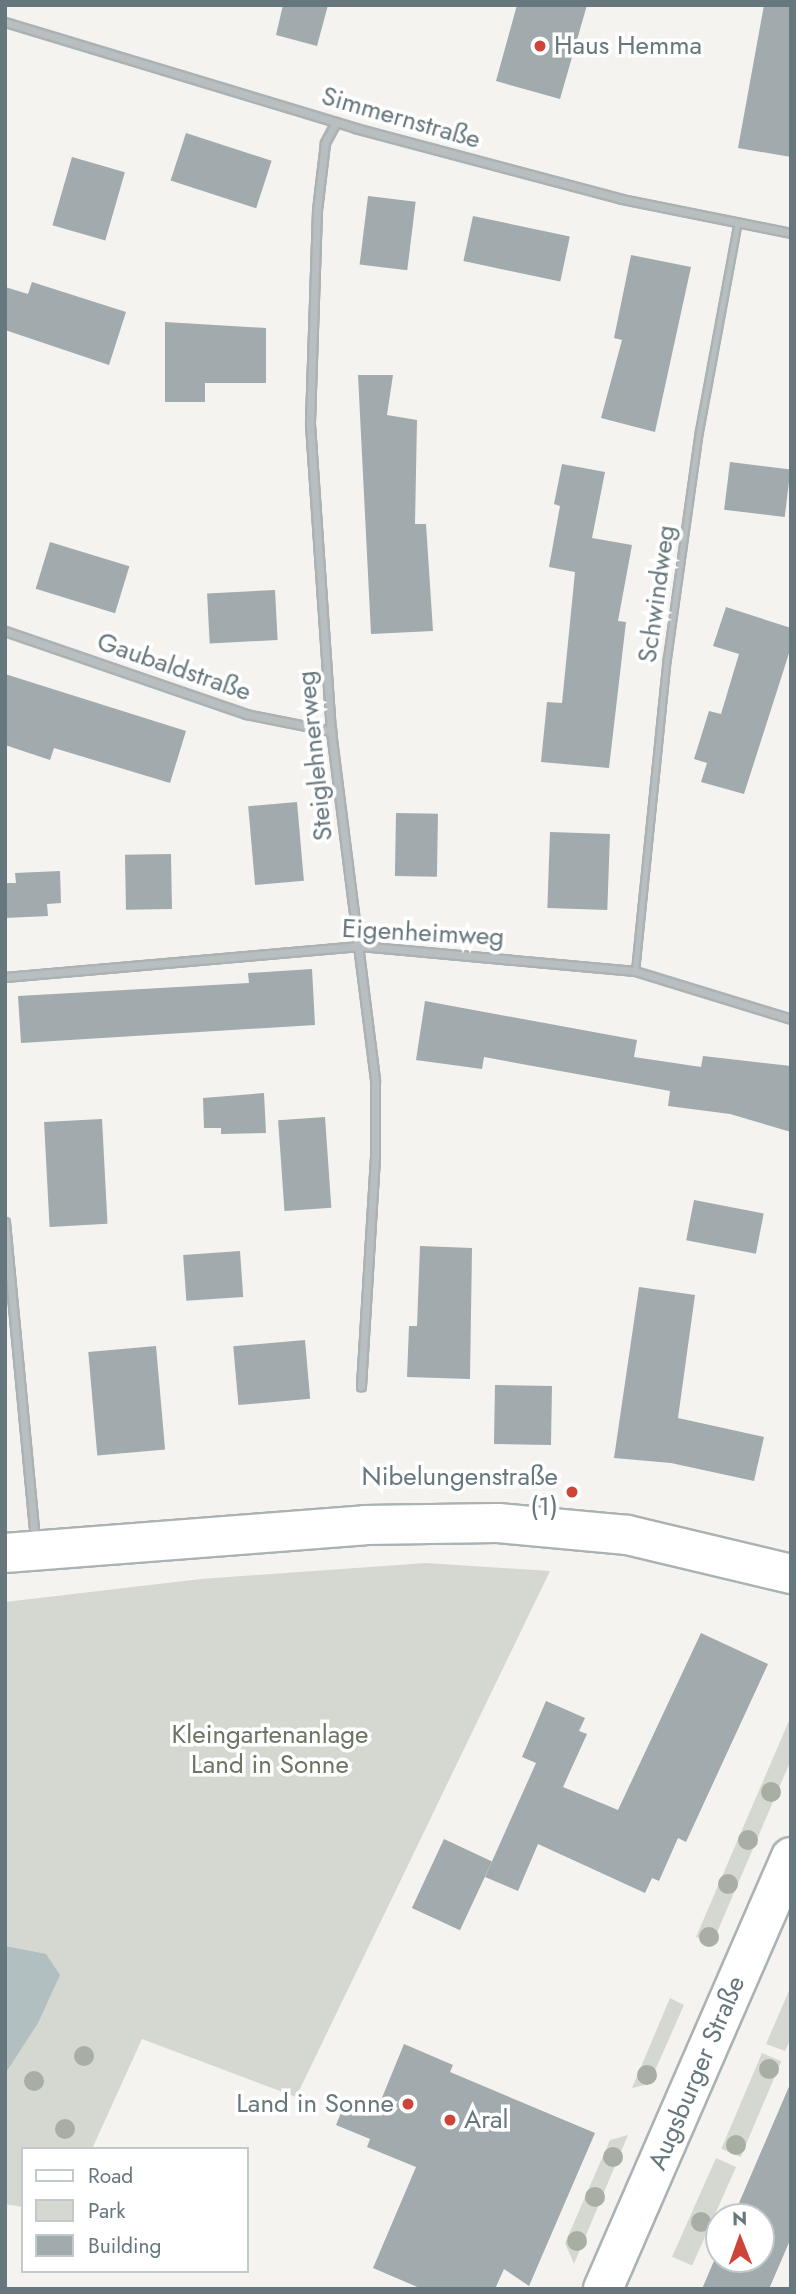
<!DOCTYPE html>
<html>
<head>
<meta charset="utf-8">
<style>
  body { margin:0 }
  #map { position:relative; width:796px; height:2294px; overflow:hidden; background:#f4f3f0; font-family:Jost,sans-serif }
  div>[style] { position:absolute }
  .green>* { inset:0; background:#d4d8d0; transform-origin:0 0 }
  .water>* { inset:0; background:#b1bfc1 }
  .building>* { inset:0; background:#a1aaac; transform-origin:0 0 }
  .roads { filter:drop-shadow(2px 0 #abb2b4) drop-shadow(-2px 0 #abb2b4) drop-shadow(0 2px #abb2b4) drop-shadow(0 -2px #abb2b4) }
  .lane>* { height:5px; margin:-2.5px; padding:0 2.5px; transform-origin:2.5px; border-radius:2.5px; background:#b9bec0 }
  .street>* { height:7px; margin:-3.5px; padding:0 3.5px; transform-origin:3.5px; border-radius:3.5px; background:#b9bec0 }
  .secondary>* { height:38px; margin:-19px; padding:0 19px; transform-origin:19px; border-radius:19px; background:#fff }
  .trees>* { width:20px; height:20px; margin:-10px; border-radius:50%; background:#a8aea3 }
  .dots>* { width:19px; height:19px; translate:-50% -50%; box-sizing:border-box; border:4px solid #fff; border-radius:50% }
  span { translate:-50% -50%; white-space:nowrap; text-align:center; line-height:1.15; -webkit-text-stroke:7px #fff; paint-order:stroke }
  .poi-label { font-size:26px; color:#66777d }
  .left { translate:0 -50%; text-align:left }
  .right { translate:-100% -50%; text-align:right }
  .street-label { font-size:26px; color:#66777d }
  .park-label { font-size:26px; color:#6a7564 }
  .frame { position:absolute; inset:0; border:7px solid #66777d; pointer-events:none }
  .legend { position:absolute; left:21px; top:2147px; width:228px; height:126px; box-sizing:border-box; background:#fff; border:2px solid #c2c9cb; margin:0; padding:9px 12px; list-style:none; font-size:21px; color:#66777d }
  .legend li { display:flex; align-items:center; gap:14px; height:35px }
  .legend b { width:35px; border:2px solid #c2c9cb }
  .north { position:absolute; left:705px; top:2203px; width:70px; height:70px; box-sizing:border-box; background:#fff; border:2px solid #c2c9cb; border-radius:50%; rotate:359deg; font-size:19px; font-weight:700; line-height:28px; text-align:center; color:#66777d }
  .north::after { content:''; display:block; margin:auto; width:24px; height:32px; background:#cc4538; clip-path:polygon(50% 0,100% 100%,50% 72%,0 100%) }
</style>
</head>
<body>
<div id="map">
  <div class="green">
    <div style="clip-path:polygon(426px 1563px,550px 1571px,296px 2097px,142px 2039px,92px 2149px,23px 2149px,23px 2207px,5px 2204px,5px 1602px,201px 1579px)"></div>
    <div style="clip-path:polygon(791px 1716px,791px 1760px,712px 1944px,696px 1937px)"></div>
    <div style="clip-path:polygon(791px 1986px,791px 2038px,785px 2051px,766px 2044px)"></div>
    <div style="clip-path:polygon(670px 1998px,684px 2005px,649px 2084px,632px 2088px)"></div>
    <div style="left:762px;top:2053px;width:21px;height:104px;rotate:23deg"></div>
    <div style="clip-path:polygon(628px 2135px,574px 2264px,565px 2243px,610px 2140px)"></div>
    <div style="left:716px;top:2158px;width:22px;height:108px;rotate:24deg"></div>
  </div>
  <div class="water">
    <div style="clip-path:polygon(5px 1946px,46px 1954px,60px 1975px,38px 2023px,5px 2074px)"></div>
  </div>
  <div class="building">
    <div style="clip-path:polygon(283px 5px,328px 5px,317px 46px,276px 35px)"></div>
    <div style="clip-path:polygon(517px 5px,587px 5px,560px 99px,496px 81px)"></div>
    <div style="clip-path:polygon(764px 5px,791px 5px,791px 157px,738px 148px)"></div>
    <div style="left:186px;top:133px;width:90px;height:50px;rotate:18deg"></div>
    <div style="left:72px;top:157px;width:55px;height:71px;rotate:16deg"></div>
    <div style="left:368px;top:196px;width:48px;height:69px;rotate:7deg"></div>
    <div style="left:473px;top:216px;width:99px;height:46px;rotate:12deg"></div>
    <div style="clip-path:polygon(631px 255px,691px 267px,655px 432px,601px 418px,622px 340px,614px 338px)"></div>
    <div style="clip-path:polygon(32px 282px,126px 312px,109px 365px,5px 330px,5px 287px,28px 294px)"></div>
    <div style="clip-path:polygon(165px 322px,266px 328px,266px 383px,205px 383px,205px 402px,165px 402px)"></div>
    <div style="clip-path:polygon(358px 375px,393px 375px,387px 415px,417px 420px,415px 524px,426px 524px,433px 631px,371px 634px)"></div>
    <div style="left:730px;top:462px;width:61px;height:48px;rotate:7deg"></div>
    <div style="clip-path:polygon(562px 464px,605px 472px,592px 538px,632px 545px,618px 621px,626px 622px,609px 768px,541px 762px,547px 702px,562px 703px,575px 572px,549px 567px,560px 506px,554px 504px)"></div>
    <div style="left:50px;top:542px;width:83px;height:49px;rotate:17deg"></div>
    <div style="left:275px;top:590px;width:50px;height:68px;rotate:87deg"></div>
    <div style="clip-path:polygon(726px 607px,791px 628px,791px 647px,744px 794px,701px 782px,707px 763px,694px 759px,709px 711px,721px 714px,739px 654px,713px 646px)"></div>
    <div style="clip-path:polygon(5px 674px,186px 731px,170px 783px,54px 748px,50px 760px,5px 745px)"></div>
    <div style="left:297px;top:802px;width:79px;height:49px;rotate:85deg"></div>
    <div style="left:396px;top:813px;width:42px;height:63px;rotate:1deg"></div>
    <div style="left:550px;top:832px;width:60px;height:76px;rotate:2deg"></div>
    <div style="left:171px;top:854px;width:55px;height:46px;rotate:89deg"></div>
    <div style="clip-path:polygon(60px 871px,61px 903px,47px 904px,48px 916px,5px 918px,5px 883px,16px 883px,15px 873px)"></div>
    <div style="clip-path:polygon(312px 969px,315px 1025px,21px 1043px,18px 996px,249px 983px,248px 973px)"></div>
    <div style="clip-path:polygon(425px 1001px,637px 1040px,634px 1057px,701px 1067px,703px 1056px,791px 1066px,791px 1132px,730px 1114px,668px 1106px,670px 1091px,484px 1057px,482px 1069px,416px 1060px)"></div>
    <div style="clip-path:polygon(264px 1093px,266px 1133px,221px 1134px,221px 1128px,204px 1128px,203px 1098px)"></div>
    <div style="left:325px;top:1117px;width:91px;height:47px;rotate:86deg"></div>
    <div style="left:102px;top:1119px;width:105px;height:58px;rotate:87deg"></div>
    <div style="left:694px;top:1200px;width:71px;height:41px;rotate:11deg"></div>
    <div style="clip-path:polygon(420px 1246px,472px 1248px,470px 1379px,407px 1377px,409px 1326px,417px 1326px)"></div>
    <div style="left:240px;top:1251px;width:46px;height:57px;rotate:86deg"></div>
    <div style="clip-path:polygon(639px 1287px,695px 1295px,678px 1418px,764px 1437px,754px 1481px,671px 1463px,614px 1458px)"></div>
    <div style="left:305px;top:1340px;width:59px;height:72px;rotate:85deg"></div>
    <div style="left:156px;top:1346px;width:104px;height:68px;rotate:85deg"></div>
    <div style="left:495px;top:1385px;width:57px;height:59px;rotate:1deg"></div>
    <div style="clip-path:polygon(701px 1633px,768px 1664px,686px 1842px,678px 1838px,659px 1881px,652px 1878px,645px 1893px,538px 1844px,518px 1891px,485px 1877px,536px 1763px,522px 1757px,546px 1701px,585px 1718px,579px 1731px,587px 1734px,563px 1787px,618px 1810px)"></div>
    <div style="left:444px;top:1839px;width:53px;height:76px;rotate:25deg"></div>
    <div style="clip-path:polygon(404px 2044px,453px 2065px,450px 2072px,595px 2133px,529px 2286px,504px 2269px,495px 2289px,422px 2289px,373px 2268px,416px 2167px,367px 2147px,370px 2139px,336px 2125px,347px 2098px,377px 2110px)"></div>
    <div style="clip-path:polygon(791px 2082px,791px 2238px,769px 2289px,702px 2289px,719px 2249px,719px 2259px,761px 2259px,761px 2217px,733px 2217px)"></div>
  </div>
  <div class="roads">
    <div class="lane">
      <div style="left:635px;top:971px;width:315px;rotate:-84.2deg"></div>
      <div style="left:667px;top:658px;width:229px;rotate:-82deg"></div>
      <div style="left:699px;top:431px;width:208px;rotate:-79.5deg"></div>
    </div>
    <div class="street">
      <div style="left:5px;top:22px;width:366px;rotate:16.8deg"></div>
      <div style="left:355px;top:128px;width:276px;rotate:14.9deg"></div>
      <div style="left:622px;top:199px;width:172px;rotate:11.4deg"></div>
      <div style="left:336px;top:122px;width:24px;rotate:118deg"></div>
      <div style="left:325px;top:143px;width:67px;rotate:96.8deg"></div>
      <div style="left:317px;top:210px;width:214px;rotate:91.9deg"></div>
      <div style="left:310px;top:424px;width:308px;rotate:86.1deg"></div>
      <div style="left:331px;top:731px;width:353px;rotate:82.8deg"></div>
      <div style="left:375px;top:1081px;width:76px;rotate:90deg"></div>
      <div style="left:375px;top:1157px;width:230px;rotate:93.5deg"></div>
      <div style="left:5px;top:631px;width:255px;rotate:19deg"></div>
      <div style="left:246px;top:714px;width:87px;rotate:11.3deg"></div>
      <div style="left:5px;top:977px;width:356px;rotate:-5deg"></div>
      <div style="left:360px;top:946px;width:276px;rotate:5.2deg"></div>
      <div style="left:635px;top:971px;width:163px;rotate:17.1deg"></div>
      <div style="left:5px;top:1222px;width:317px;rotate:84.6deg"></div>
    </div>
    <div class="secondary">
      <div style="left:5px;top:1553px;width:361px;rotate:-4.4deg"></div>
      <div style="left:365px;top:1525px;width:133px;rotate:-0.9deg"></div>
      <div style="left:498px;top:1523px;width:130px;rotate:5.3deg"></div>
      <div style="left:627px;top:1535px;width:169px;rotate:13.4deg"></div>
      <div style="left:603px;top:2289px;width:471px;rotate:-66.5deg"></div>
    </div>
  </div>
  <div class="trees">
    <div style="left:771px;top:1792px"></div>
    <div style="left:748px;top:1840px"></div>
    <div style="left:728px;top:1884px"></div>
    <div style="left:709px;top:1937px"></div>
    <div style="left:84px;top:2056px"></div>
    <div style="left:769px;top:2069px"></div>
    <div style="left:647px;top:2075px"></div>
    <div style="left:34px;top:2081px"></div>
    <div style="left:65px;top:2129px"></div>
    <div style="left:736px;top:2145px"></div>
    <div style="left:613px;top:2157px"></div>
    <div style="left:595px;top:2197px"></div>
    <div style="left:701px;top:2222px"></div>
    <div style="left:577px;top:2241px"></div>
  </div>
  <div class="dots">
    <div style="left:540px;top:46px;background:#cc4538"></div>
    <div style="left:572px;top:1492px;background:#cc4538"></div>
    <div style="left:408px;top:2104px;background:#cc4538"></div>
    <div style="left:450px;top:2120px;background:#cc4538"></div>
  </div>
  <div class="poi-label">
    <span class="left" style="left:554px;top:46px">Haus Hemma</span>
    <span class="right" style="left:558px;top:1492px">Nibelungenstraße<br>(1)</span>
    <span class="right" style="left:394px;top:2104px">Land in Sonne</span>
    <span class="left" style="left:464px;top:2120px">Aral</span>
  </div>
  <div class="street-label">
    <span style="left:401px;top:118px;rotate:16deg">Simmernstraße</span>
    <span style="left:657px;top:594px;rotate:-82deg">Schwindweg</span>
    <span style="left:174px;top:667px;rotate:19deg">Gaubaldstraße</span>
    <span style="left:315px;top:756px;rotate:-96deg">Steiglehnerweg</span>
    <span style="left:423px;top:933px;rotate:3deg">Eigenheimweg</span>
    <span style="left:697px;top:2073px;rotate:-67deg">Augsburger Straße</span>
  </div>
  <div class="park-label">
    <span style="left:270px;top:1750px">Kleingartenanlage<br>Land in Sonne</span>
  </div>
  <div class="frame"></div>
  <ul class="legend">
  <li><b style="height:9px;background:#fff"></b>Road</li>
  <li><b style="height:19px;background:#d4d8d0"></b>Park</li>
  <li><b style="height:19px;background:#a1aaac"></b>Building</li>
  </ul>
  <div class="north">N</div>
</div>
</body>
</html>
